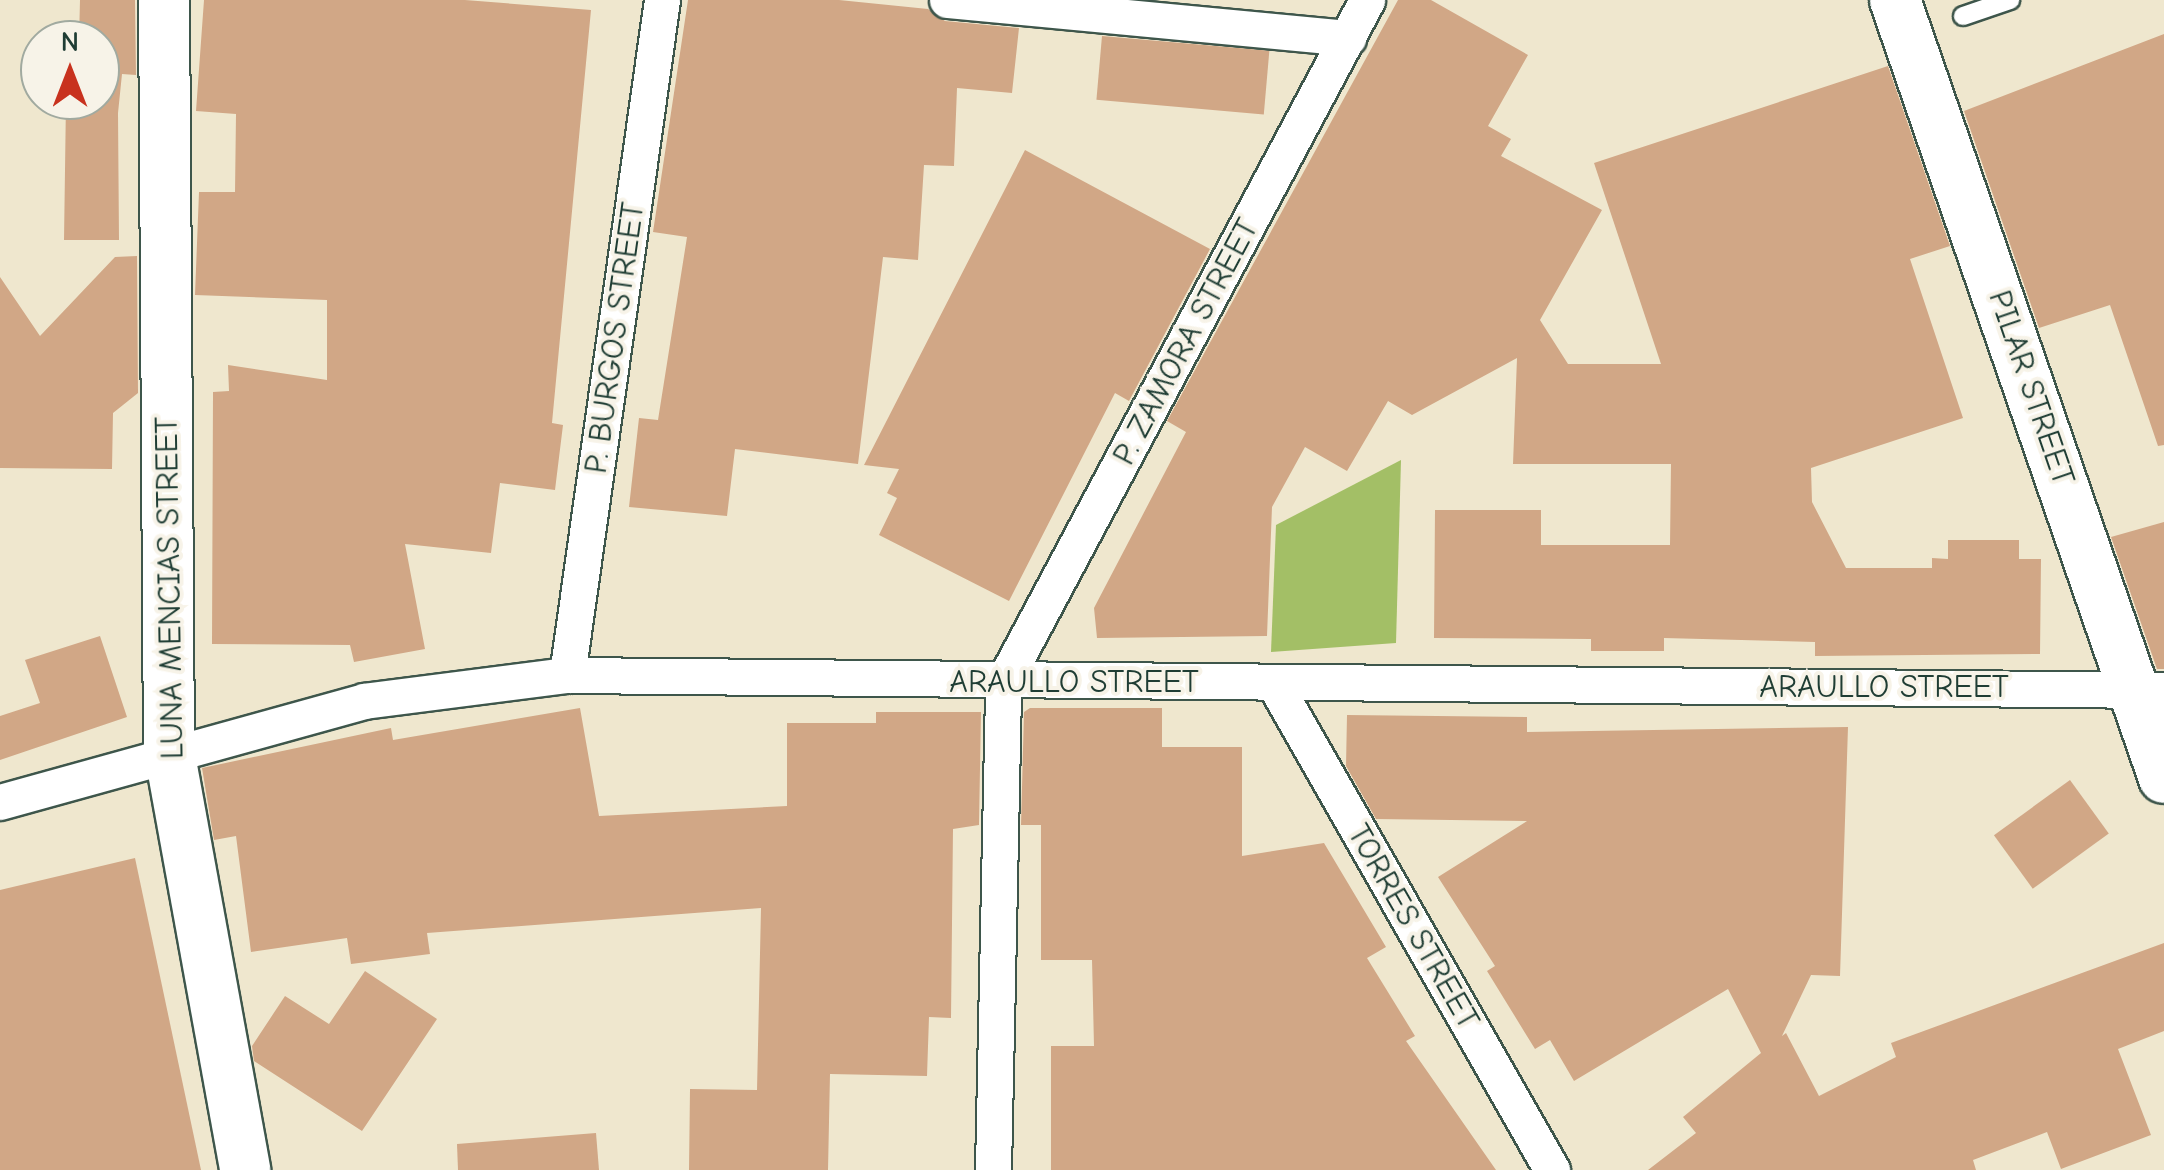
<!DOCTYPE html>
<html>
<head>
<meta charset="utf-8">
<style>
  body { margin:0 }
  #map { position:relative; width:2164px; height:1170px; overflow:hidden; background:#efe7ce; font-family:"Comic Neue",sans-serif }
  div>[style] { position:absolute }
  .green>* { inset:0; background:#a3bf66 }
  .building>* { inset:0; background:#d1a786; transform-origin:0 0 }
  .roads { filter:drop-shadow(2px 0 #3e564b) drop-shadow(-2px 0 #3e564b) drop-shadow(0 2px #3e564b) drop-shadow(0 -2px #3e564b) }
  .lane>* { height:18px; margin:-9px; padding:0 9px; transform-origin:9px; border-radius:9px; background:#fff }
  .street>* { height:35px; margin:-17.5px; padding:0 17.5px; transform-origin:17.5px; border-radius:17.5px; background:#fff }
  .secondary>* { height:50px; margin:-25px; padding:0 25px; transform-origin:25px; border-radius:25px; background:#fff }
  span { translate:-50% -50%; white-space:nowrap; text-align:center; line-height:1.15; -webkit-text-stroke:8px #f7f3e8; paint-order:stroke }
  .street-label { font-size:32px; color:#1f3d34 }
  .north { position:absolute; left:20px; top:20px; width:100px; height:100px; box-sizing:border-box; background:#f7f3e8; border:2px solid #a1aaa0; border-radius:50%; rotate:0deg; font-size:28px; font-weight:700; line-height:40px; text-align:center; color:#1f3d34 }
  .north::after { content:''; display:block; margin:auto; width:35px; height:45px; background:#c8321e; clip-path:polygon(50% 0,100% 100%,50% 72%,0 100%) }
</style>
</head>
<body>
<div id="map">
  <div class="green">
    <div style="clip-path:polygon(1401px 460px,1396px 643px,1271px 652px,1276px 525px)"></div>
  </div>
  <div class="building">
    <div style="clip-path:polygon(80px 0,135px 0,136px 75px,122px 74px,118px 113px,119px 240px,64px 240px,66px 100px,100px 100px,100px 40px,79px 40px)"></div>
    <div style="clip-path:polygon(204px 0,465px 0,591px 10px,552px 423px,563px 425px,555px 490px,500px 483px,491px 553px,405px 544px,425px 649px,354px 662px,350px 645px,212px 644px,213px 392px,229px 391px,228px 365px,327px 380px,327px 300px,195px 295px,199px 192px,235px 192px,236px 114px,196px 111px)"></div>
    <div style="clip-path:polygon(688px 0,839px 0,928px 9px,945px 21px,1019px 28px,1012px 93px,957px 88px,954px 166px,924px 165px,918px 260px,883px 257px,858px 464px,735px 449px,727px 516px,629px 507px,639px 418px,658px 420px,687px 237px,653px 232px)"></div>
    <div style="clip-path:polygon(1398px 0,1431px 0,1528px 55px,1488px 126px,1511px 139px,1501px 156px,1602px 210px,1540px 320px,1568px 364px,1661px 364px,1594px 163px,1888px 66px,1950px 246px,1910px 259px,1963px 418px,1811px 468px,1812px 502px,1846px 568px,1932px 568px,1932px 558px,1948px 559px,1948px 540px,2019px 540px,2019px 559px,2041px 559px,2040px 654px,1815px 656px,1815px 642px,1664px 638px,1664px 651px,1591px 651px,1591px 639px,1434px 638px,1435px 510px,1541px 510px,1541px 545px,1670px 545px,1671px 464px,1513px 464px,1517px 358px,1412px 415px,1388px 401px,1347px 471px,1305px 447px,1272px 507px,1267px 636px,1097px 638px,1094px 608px,1186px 432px,1167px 421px)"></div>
    <div style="clip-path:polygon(2164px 34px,2164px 445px,2158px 446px,2110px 305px,2039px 328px,1964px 111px)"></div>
    <div style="left:1102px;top:36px;width:168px;height:64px;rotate:5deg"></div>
    <div style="clip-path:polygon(1025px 150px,1210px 249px,1129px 401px,1115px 393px,1009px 601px,879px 535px,897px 498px,887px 493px,899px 469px,864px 465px)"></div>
    <div style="clip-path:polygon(137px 256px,138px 393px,113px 413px,112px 469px,0 468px,0 277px,40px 336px,115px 257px)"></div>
    <div style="clip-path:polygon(2164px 522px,2164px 669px,2157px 669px,2111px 537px)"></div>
    <div style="clip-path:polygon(100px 636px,127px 717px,0 760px,0 716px,40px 703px,25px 660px)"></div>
    <div style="clip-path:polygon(580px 708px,599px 816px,787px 806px,787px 723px,876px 723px,876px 712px,981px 712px,979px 825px,953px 829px,951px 1018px,929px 1017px,927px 1076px,830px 1074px,828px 1170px,689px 1170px,690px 1089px,757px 1090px,761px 908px,427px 933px,430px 954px,351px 964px,347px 938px,251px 952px,236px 836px,214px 840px,202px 768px,391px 728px,393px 740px)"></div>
    <div style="clip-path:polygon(1030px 708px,1162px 708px,1162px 747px,1242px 747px,1242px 856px,1324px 843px,1386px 947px,1367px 958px,1415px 1036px,1406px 1041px,1496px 1170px,1051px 1170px,1051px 1046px,1094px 1046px,1092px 960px,1041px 960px,1041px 825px,1021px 825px,1024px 712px)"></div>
    <div style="clip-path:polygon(1347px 715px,1527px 717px,1527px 732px,1848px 727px,1840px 976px,1811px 975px,1782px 1036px,1786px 1033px,1819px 1096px,1896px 1057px,1891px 1043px,2164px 943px,2164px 1031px,2118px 1049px,2151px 1135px,2061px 1169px,2047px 1132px,1973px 1160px,1976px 1170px,1648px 1170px,1696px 1133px,1683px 1117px,1761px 1053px,1728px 989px,1574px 1081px,1550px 1040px,1535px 1049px,1487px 971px,1495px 966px,1438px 877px,1527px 821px,1376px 819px,1346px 766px)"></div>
    <div style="left:2070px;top:780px;width:66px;height:94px;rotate:54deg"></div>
    <div style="clip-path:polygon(135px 858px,201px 1170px,0 1170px,0 890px)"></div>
    <div style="clip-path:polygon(365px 971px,437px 1019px,362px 1131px,254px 1061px,252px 1046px,285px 996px,329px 1024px)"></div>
    <div style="clip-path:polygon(596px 1133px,599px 1170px,458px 1170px,457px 1144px)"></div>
  </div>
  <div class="roads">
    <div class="lane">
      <div style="left:1963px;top:16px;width:50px;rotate:-18.8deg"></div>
    </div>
    <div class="street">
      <div style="left:947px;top:0;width:403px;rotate:5.4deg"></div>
      <div style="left:567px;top:675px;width:682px;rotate:-81.99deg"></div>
      <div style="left:1274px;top:683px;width:561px;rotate:60.28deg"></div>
      <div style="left:0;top:802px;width:378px;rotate:-15.5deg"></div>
      <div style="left:364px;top:701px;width:205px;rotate:-7.3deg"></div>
      <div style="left:567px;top:675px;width:1597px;rotate:0.54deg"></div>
      <div style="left:993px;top:1170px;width:487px;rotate:-88.8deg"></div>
      <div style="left:1003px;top:683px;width:774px;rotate:-61.94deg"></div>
    </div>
    <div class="secondary">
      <div style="left:164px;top:0;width:750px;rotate:89.62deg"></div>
      <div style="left:169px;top:750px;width:427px;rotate:79.7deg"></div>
      <div style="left:1895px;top:0;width:823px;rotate:70.93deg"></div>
    </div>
  </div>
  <div class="street-label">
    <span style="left:615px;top:338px;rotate:-82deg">P. BURGOS STREET</span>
    <span style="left:1186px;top:342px;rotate:-62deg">P. ZAMORA STREET</span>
    <span style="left:2031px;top:388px;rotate:71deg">PILAR STREET</span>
    <span style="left:170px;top:588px;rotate:-91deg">LUNA MENCIAS STREET</span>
    <span style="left:1074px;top:682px">ARAULLO STREET</span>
    <span style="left:1884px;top:687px">ARAULLO STREET</span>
    <span style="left:1413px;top:927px;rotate:60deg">TORRES STREET</span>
  </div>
  <div class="north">N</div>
</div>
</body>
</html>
